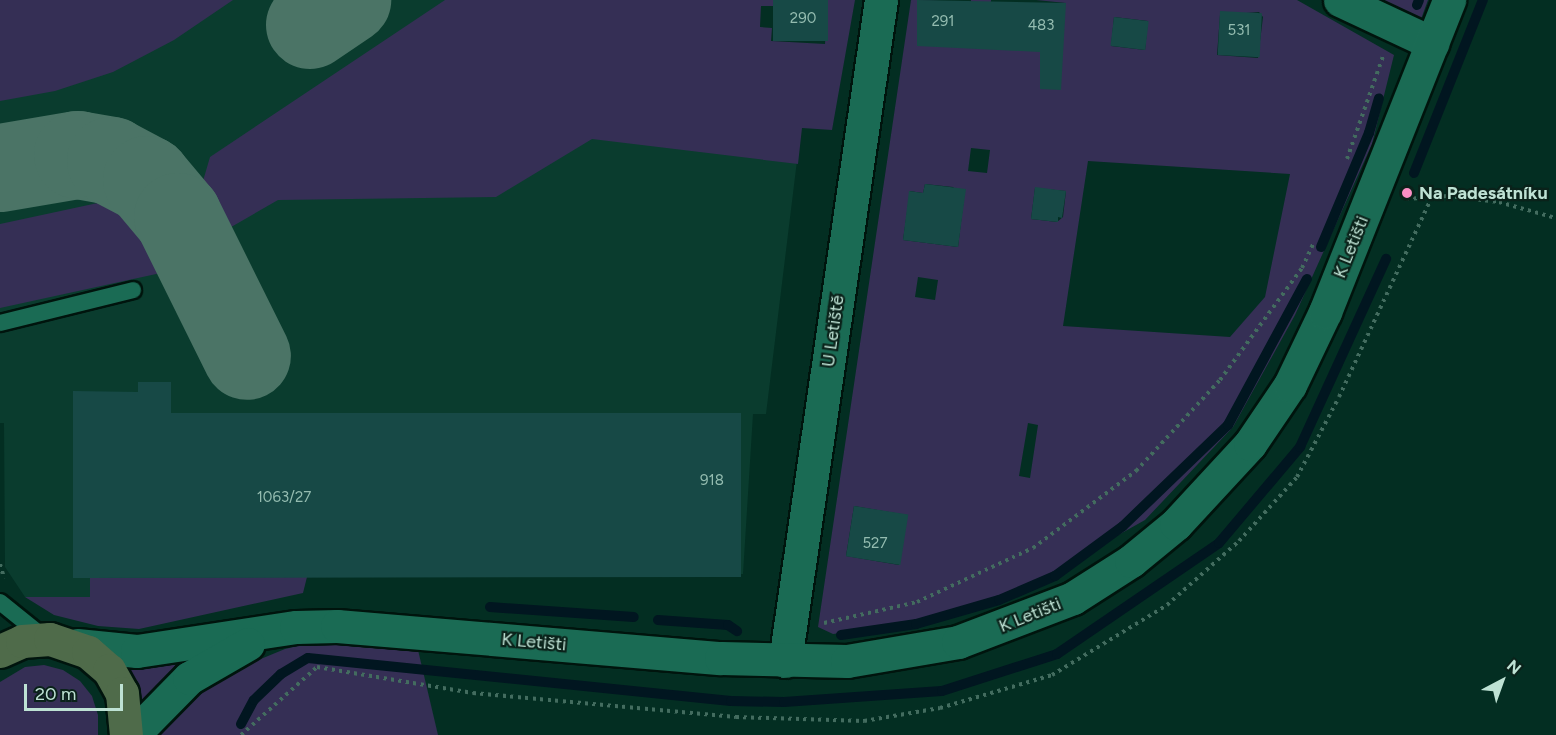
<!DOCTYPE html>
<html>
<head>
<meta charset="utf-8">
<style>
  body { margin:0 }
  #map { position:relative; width:1556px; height:735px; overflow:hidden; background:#032e22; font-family:Figtree,sans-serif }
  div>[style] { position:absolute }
  .built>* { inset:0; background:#0a3c2e }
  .green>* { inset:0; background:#352f55 }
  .stream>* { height:10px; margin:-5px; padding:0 5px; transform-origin:5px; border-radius:5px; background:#011620 }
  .taxiway>* { height:88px; margin:-44px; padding:0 44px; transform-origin:44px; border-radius:44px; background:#4b7466 }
  .building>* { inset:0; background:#174946; transform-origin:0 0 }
  .path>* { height:4px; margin-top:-2px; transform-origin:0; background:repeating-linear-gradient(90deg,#436c5f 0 3px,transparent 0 7.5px) }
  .roads { filter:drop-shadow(2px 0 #00140d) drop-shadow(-2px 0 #00140d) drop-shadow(0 2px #00140d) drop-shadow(0 -2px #00140d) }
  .service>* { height:16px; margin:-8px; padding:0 8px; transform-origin:8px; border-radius:8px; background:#1a6b54 }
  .minor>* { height:33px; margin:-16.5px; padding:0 16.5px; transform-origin:16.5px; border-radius:16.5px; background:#1a6b54 }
  .tertiary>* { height:33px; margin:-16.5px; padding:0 16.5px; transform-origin:16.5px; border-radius:16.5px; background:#1a6b54 }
  .secondary>* { height:33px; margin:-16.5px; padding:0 16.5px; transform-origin:16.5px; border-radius:16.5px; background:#4f6b4a }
  .dots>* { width:16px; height:16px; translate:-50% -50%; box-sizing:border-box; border:3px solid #0a221a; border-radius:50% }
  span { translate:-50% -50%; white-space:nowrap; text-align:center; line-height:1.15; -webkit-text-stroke:4.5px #0a221a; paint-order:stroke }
  .number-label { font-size:15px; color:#94bcb0 }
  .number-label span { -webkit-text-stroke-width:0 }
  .poi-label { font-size:18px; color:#bee2d4; font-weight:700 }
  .left { translate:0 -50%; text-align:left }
  .street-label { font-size:18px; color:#bee2d4 }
  .north { position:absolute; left:1472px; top:651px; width:60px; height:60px; -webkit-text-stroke:4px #0a221a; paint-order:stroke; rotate:41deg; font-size:16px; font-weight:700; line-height:24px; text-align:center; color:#bee2d4 }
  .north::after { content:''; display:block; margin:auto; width:21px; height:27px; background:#bee2d4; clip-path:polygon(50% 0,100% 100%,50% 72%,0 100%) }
  .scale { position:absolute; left:24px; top:684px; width:99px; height:27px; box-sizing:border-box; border:3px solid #bee2d4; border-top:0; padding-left:8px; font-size:18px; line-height:21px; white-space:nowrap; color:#bee2d4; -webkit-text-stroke:4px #0a221a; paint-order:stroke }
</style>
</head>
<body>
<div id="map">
  <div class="built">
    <div style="clip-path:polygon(0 0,628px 0,801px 128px,766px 414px,753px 414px,743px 574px,307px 577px,90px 597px,25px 597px,5px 567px,4px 423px,0 423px)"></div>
  </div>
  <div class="green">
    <div style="clip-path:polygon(0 0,233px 0,174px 40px,113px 72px,55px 91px,0 101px)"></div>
    <div style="clip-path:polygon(445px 0,773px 0,773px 6px,761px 6px,760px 27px,772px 28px,771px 41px,825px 44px,828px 0,855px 0,832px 130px,802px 128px,798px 164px,592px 139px,496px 197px,278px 200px,219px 234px,205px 199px,203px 181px,210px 157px)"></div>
    <div style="clip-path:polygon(evenodd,911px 0,918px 0,917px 46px,970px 25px,971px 0,991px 0,990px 19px,1066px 3px,1036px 0,1297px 0,1394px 55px,1372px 144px,1295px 315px,1233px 427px,1145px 520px,1022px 589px,921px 623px,833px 634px,818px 627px,911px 0,1259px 12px,1263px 17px,1258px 58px,1217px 55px,1220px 15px,1259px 12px,911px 0,1114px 17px,1148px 21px,1145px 50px,1111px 46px,1114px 17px,911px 0,971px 148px,990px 150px,987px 173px,968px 171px,971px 148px,911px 0,1088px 161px,1290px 174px,1265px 297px,1230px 337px,1063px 326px,1088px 161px,911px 0,925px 184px,953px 187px,964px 198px,958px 247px,903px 240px,910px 191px,923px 193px,925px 184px,911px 0,1035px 188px,1066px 191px,1063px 217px,1057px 222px,1031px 219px,1035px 188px,911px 0,918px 277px,938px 280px,935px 300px,915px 297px,918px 277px,911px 0,1028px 423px,1038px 425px,1030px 478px,1019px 476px,1028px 423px,911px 0,854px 506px,907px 515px,899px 565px,846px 556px,854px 506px)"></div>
    <div style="clip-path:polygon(1371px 0,1428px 0,1420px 22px)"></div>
    <div style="clip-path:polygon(107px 201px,130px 210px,153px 228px,168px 256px,170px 271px,0 308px,0 224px)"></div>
    <div style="clip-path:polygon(307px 577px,303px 593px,139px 629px,98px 626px,54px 615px,25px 597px,90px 597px,90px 578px)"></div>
    <div style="clip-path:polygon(314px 642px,418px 650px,438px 735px,151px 735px,194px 693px,224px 674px,285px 649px)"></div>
    <div style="clip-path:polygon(198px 654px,141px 706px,138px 704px,124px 663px)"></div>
    <div style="clip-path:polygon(44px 665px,63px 670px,80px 681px,92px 696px,98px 715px,98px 735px,0 735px,0 682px,25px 667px)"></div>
  </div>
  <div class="stream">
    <div style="left:1417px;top:5px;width:5px;rotate:-68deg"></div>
    <div style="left:1414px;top:173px;width:186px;rotate:-68.3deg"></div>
    <div style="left:1321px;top:247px;width:124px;rotate:-67.2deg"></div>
    <div style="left:1369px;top:133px;width:36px;rotate:-74deg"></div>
    <div style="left:490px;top:607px;width:144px;rotate:4deg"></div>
    <div style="left:658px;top:620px;width:70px;rotate:4.1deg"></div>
    <div style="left:728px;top:625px;width:11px;rotate:34deg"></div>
    <div style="left:841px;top:635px;width:76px;rotate:-8.3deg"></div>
    <div style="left:916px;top:624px;width:86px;rotate:-16.1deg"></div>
    <div style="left:999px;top:600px;width:61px;rotate:-23.2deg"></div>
    <div style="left:1055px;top:576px;width:84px;rotate:-36.3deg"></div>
    <div style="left:1123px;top:526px;width:146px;rotate:-43.9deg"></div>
    <div style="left:1228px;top:425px;width:166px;rotate:-61.6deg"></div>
    <div style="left:241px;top:724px;width:27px;rotate:-62deg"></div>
    <div style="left:254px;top:700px;width:37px;rotate:-44deg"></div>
    <div style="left:281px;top:674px;width:31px;rotate:-31deg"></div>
    <div style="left:308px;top:658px;width:425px;rotate:5.8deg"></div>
    <div style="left:731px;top:701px;width:53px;rotate:1.1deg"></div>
    <div style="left:784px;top:702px;width:158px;rotate:-4deg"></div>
    <div style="left:942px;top:691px;width:121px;rotate:-17.8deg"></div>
    <div style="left:1057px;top:654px;width:196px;rotate:-34.4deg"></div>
    <div style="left:1219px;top:543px;width:126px;rotate:-49.8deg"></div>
    <div style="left:1300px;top:447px;width:207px;rotate:-65.4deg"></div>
  </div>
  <div class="taxiway">
    <div style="left:310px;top:25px;width:45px;rotate:-34deg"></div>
    <div style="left:0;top:168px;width:79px;rotate:-9.5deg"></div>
    <div style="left:78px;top:155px;width:34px;rotate:10deg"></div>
    <div style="left:111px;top:161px;width:41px;rotate:27.8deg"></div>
    <div style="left:147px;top:180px;width:48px;rotate:50deg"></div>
    <div style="left:178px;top:217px;width:155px;rotate:63.6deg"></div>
  </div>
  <div class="building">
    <div style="left:773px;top:0;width:55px;height:41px"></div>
    <div style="clip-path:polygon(917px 0,1066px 3px,1061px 90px,1040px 89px,1040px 52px,917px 46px)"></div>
    <div style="left:1220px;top:11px;width:42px;height:44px;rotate:3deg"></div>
    <div style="left:1114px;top:17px;width:35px;height:29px;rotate:7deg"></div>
    <div style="clip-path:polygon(925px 184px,966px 189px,958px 247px,903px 240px,909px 191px,923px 193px)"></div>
    <div style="clip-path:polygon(1035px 187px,1066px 191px,1062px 218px,1058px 217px,1058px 222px,1031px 219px)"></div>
    <div style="clip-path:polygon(138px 382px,171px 382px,171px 413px,741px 413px,741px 577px,73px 578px,73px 391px,138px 392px)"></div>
    <div style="left:854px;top:506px;width:55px;height:51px;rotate:9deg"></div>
  </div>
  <div class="path">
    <div style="left:1347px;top:159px;width:109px;rotate:-70.7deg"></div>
    <div style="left:1406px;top:199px;width:42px;rotate:-4.1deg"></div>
    <div style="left:1448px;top:196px;width:51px;rotate:6.7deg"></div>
    <div style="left:1499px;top:202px;width:59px;rotate:15.7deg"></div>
    <div style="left:0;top:564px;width:15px;rotate:74deg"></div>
    <div style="left:824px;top:623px;width:95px;rotate:-12.7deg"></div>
    <div style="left:917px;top:602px;width:128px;rotate:-25deg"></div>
    <div style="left:1033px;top:548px;width:129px;rotate:-36.8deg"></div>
    <div style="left:1136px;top:471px;width:124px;rotate:-47.3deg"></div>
    <div style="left:1220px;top:380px;width:139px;rotate:-53.8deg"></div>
    <div style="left:1302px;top:268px;width:26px;rotate:-65deg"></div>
    <div style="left:241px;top:735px;width:102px;rotate:-41.8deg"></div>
    <div style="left:317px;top:667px;width:158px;rotate:9.5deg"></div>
    <div style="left:473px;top:693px;width:264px;rotate:5.2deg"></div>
    <div style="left:736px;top:717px;width:128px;rotate:1.8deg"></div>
    <div style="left:864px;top:721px;width:77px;rotate:-9.7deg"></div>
    <div style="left:940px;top:708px;width:117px;rotate:-16.4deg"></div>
    <div style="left:1052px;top:675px;width:135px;rotate:-31.3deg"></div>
    <div style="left:1167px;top:605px;width:96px;rotate:-41.6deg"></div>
    <div style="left:1239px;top:541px;width:86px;rotate:-47.8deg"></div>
    <div style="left:1297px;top:477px;width:90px;rotate:-62.3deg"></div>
    <div style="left:1339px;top:397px;width:221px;rotate:-65.1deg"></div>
  </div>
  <div class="roads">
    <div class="service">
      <div style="left:0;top:323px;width:137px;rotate:-13.9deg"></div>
      <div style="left:0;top:602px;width:53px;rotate:38.8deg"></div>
    </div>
    <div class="minor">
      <div style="left:1340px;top:0;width:102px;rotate:25.1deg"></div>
      <div style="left:785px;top:661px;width:668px;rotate:-81.74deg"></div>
    </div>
    <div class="tertiary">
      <div style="left:77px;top:645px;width:60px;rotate:5.7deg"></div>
      <div style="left:137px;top:651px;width:161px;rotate:-8.6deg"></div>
      <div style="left:296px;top:627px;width:41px;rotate:-1.4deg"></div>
      <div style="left:337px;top:626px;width:385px;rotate:4.8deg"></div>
      <div style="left:721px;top:658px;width:126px;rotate:1.4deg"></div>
      <div style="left:847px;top:661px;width:113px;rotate:-9.7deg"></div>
      <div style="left:958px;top:642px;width:123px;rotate:-20.9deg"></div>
      <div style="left:1073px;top:598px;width:69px;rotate:-32.5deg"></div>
      <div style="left:1131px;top:561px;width:58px;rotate:-39.4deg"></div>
      <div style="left:1176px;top:524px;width:109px;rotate:-47.2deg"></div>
      <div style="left:1250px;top:444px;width:71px;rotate:-55.9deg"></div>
      <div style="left:1290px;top:385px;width:81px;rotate:-64.4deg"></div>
      <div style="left:1325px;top:312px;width:336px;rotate:-68.3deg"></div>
      <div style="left:133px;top:735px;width:80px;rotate:-45.5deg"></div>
      <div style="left:189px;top:678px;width:68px;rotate:-30deg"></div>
    </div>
    <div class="secondary">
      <div style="left:0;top:651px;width:24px;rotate:-24deg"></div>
      <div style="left:22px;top:641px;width:28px;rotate:-4deg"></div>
      <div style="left:50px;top:639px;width:40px;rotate:18.9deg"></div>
      <div style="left:88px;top:652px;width:28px;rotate:41deg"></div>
      <div style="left:109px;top:670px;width:26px;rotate:61deg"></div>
      <div style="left:122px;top:693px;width:42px;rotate:84.6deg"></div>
    </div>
  </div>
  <div class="dots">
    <div style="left:1407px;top:193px;background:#fb8fc5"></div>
  </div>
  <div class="number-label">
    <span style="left:803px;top:19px">290</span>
    <span style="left:943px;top:22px">291</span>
    <span style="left:1041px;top:26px">483</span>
    <span style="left:1239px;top:31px">531</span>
    <span style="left:712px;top:481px">918</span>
    <span style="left:284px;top:498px">1063/27</span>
    <span style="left:875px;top:544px">527</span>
  </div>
  <div class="poi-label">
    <span class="left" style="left:1419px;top:193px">Na Padesátníku</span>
  </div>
  <div class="street-label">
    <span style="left:1351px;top:247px;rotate:-68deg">K Letišti</span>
    <span style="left:833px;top:331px;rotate:-82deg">U Letiště</span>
    <span style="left:1030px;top:615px;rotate:-22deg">K Letišti</span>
    <span style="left:534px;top:642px;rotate:5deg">K Letišti</span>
  </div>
  <div class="north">N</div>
  <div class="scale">20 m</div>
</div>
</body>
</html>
